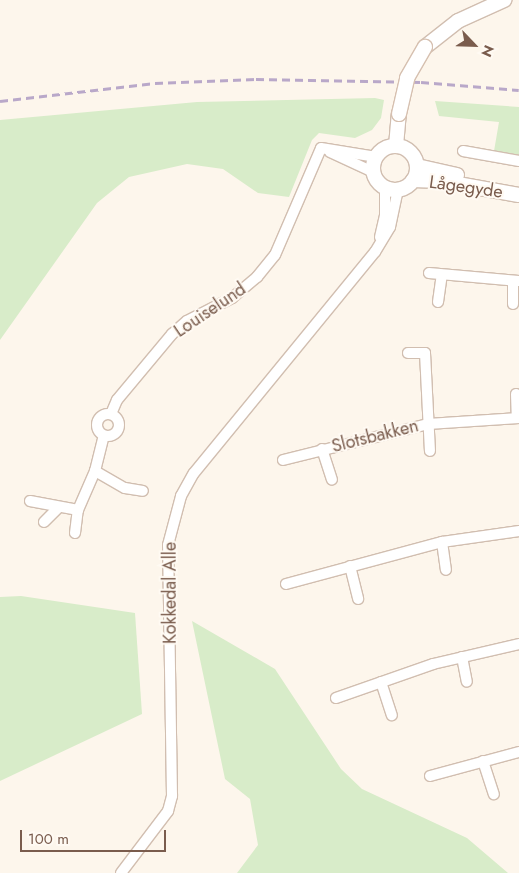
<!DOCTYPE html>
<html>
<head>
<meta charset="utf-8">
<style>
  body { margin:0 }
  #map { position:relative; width:519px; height:873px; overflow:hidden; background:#fdf6ec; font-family:Jost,sans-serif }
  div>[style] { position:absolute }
  .green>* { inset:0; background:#d8ecc9 }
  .roads { filter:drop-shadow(1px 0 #d1beb0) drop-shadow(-1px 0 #d1beb0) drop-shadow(0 1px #d1beb0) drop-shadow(0 -1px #d1beb0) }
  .street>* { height:10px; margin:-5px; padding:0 5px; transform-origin:5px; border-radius:5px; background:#fff }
  .street>.ring { margin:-5px; padding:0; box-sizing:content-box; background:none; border:10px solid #fff; border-radius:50% }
  .secondary>* { height:14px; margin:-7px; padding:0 7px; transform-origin:7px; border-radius:7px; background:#fff }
  .secondary>.ring { margin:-7px; padding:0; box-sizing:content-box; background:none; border:14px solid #fff; border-radius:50% }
  .rail>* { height:3px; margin-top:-1.5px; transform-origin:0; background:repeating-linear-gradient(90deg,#b9a8c9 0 8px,transparent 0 13px) }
  .bridges { filter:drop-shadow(1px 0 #d6c0b0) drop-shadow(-1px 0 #d6c0b0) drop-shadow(0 1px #d6c0b0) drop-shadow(0 -1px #d6c0b0) }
  .secondary-bridge>* { height:14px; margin:-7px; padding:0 7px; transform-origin:7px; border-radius:7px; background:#fff }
  span { translate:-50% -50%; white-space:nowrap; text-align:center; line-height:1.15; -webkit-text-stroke:4px #fffaf3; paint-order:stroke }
  .street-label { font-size:18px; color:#7a5c4d }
  .north { position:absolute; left:449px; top:20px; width:50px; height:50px; -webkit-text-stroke:4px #fffaf3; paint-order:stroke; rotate:114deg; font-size:14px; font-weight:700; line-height:20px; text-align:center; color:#7a5c4d }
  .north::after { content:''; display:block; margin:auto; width:18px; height:22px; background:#7a5c4d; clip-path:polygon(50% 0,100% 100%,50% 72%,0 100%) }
  .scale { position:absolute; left:20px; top:830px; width:146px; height:22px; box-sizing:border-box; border:2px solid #7a5c4d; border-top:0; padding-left:6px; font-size:15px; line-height:18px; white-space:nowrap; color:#7a5c4d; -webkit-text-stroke:4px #fffaf3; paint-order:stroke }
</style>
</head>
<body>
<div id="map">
  <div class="green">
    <div style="clip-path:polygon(375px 98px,384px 100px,381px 118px,372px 130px,355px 138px,319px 133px,312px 140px,289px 197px,258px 193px,223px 169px,187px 164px,129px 177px,97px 203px,0 340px,0 120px,197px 102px)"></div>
    <div style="clip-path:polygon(435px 101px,519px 107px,519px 155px,494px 151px,499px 122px,439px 116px)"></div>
    <div style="clip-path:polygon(21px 596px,135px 613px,142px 714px,0 781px,0 597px)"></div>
    <div style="clip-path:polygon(192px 621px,275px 669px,341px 769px,362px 789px,467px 838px,508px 873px,237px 873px,258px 845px,250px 799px,225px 779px)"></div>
  </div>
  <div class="roads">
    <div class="street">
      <div style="left:463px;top:151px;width:57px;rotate:10.1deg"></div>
      <div style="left:330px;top:152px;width:47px;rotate:24.9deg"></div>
      <div style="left:380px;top:237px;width:23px;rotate:-77deg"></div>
      <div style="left:385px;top:215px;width:27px;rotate:-90deg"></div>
      <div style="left:429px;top:273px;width:90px;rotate:5.1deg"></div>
      <div style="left:438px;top:302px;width:27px;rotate:-82deg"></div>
      <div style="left:513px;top:304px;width:23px;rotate:-90deg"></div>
      <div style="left:408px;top:353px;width:17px"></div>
      <div style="left:425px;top:353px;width:98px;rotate:87.1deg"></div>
      <div style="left:516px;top:394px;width:24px;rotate:88deg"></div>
      <div class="ring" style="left:97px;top:414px;width:12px;height:12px"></div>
      <div style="left:111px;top:414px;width:15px;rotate:-67deg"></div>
      <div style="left:117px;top:400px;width:86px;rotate:-50.2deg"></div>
      <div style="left:172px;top:334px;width:20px;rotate:-41deg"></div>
      <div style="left:187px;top:321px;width:51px;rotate:-27.1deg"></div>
      <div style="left:232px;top:298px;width:33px;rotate:-40deg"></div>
      <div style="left:257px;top:277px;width:28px;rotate:-51deg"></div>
      <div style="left:275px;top:255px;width:116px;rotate:-66.7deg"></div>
      <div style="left:321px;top:148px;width:56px;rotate:9.3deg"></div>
      <div style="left:322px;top:449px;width:32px;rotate:72deg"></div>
      <div style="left:283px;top:460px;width:149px;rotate:-13.9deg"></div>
      <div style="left:428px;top:424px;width:91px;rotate:-3.8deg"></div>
      <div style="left:95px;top:471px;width:34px;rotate:30deg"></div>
      <div style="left:125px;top:488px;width:18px;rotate:9deg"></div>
      <div style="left:30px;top:501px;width:49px;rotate:10.6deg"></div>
      <div style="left:78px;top:510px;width:43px;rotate:-66.4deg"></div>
      <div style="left:95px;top:471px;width:36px;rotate:-76deg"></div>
      <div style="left:44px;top:522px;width:21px;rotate:-45deg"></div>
      <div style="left:75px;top:533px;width:23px;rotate:-83deg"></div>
      <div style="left:442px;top:542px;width:28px;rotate:82deg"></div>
      <div style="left:350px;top:566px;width:34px;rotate:76deg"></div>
      <div style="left:286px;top:584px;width:162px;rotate:-15.1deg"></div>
      <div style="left:442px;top:542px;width:78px;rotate:-8.1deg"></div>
      <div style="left:462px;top:657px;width:25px;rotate:79deg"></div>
      <div style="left:381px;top:682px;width:35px;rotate:72deg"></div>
      <div style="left:336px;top:698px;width:103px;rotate:-19.3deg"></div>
      <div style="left:433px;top:664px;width:88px;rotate:-13.1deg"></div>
      <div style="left:483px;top:761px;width:35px;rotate:72deg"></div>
      <div style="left:430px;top:776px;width:92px;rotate:-15.1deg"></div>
      <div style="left:121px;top:873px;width:78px;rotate:-52.8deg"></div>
      <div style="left:168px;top:811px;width:16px;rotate:-75deg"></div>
      <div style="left:172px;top:796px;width:251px;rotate:-90.9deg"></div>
      <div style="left:168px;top:545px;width:51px;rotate:-75.1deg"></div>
      <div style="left:181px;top:496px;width:26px;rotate:-61deg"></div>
      <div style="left:194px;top:473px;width:286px;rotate:-50.7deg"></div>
      <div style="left:375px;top:252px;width:29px;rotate:-59deg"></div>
      <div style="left:390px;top:227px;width:38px;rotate:-78deg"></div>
    </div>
    <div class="secondary">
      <div style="left:425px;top:47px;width:42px;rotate:-38.2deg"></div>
      <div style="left:458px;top:21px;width:51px;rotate:-24.5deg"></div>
      <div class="ring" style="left:373px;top:146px;width:30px;height:30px"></div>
      <div style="left:396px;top:146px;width:32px;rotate:-85deg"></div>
      <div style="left:417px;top:166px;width:41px;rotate:12.7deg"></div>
      <div style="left:413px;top:180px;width:28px;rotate:2deg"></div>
      <div style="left:441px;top:181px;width:79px;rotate:10.2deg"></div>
    </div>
  </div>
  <div class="rail">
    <div style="left:0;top:101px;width:156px;rotate:-6.6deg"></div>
    <div style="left:155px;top:83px;width:101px;rotate:-2.3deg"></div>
    <div style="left:256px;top:79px;width:165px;rotate:1deg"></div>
    <div style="left:421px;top:82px;width:98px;rotate:4.7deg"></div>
  </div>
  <div class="bridges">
    <div class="secondary-bridge">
      <div style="left:399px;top:114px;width:37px;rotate:-77deg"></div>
      <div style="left:407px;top:78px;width:36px;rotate:-60deg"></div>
    </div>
  </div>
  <div class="street-label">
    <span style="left:466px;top:187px;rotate:8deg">Lågegyde</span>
    <span style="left:210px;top:310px;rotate:-34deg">Louiselund</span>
    <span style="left:375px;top:436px;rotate:-14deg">Slotsbakken</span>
    <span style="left:170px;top:593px;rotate:-90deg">Kokkedal Alle</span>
  </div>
  <div class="north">N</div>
  <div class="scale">100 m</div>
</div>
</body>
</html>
